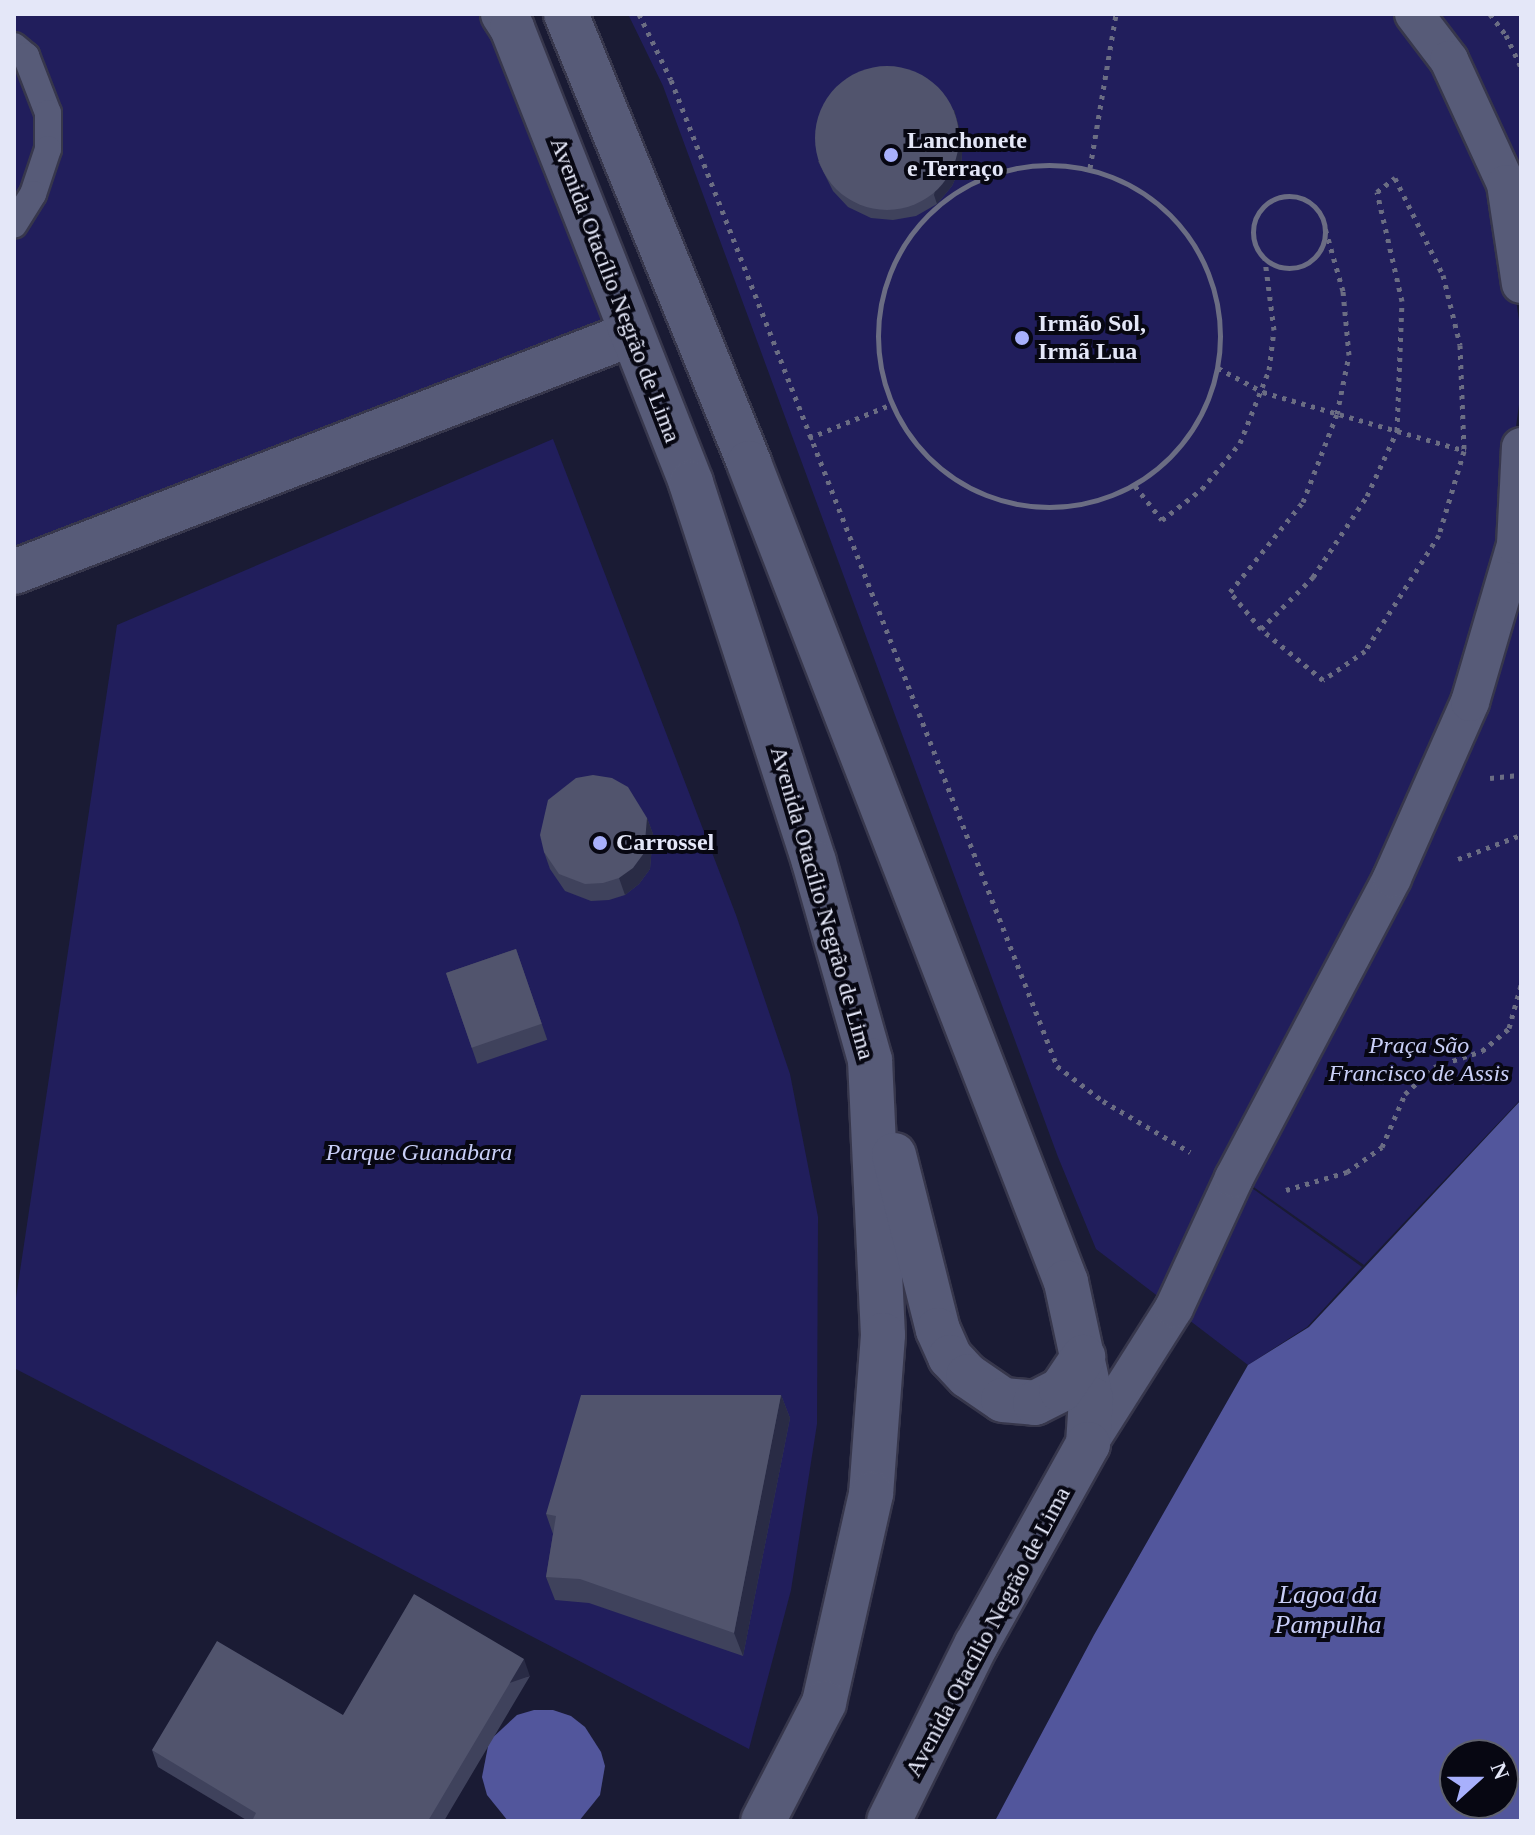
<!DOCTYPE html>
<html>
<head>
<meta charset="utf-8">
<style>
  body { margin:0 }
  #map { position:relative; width:1535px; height:1835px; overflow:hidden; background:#1a1b34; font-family:Georgia,serif }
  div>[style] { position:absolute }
  .green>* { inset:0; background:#211e5c }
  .water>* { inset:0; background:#52569c }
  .path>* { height:5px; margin-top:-2.5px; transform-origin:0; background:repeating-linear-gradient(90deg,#6b6d83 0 4px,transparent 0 10px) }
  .path>.ring { margin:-2.5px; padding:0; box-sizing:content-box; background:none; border:5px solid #6b6d83; border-radius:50% }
  .roads { filter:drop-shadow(2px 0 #37374c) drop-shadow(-2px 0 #37374c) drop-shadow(0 2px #37374c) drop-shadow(0 -2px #37374c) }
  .service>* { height:26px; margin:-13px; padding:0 13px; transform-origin:13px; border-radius:13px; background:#575b78 }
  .pedestrian>* { height:38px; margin:-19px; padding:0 19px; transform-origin:19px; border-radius:19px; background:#575b78 }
  .minor>* { height:44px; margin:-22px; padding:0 22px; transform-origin:22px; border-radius:22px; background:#575b78 }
  .tertiary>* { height:44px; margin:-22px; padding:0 22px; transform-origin:22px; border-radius:22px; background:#575b78 }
  .wall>* { inset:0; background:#3f425c; transform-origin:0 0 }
  .shaded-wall>* { inset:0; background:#292b45; transform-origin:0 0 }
  .building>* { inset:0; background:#51546d; transform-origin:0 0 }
  .round { border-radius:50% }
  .dots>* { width:22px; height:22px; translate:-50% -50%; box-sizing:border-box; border:4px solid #070712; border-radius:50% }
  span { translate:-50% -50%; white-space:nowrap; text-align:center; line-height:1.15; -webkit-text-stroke:8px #070712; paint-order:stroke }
  .poi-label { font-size:24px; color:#e4e7f8; font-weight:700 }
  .left { translate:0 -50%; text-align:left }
  .street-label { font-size:24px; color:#e4e7f8 }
  .park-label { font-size:24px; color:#c9cff7; font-style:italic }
  .water-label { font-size:26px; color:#c9cef7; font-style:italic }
  .frame { position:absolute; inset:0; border:16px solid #e4e7f8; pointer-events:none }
  .north { position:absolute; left:1439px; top:1739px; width:80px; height:80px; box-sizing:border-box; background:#070712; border:2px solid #5f616e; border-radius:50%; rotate:69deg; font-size:22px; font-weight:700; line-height:32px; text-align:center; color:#e4e7f8 }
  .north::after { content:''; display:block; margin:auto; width:28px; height:36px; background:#a8b0fc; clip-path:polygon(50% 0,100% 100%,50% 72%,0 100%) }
</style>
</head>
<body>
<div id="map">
  <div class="green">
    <div style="clip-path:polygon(14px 14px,495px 14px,634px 311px,14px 551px)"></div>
    <div style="clip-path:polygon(628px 14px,1406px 14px,1499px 184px,1521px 334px,1521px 390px,1511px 463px,1510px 543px,1463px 696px,1245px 1183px,1362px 1267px,1307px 1327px,1248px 1365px,1096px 1249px,1058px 1157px,663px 86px)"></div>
    <div style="clip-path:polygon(1419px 14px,1521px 14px,1521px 249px)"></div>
    <div style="clip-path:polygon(553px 439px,736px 915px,790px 1074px,818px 1217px,817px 1424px,791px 1590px,749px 1749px,14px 1368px,14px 1311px,117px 625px)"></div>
    <div style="clip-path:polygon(1521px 550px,1521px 1099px,1364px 1265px,1248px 1183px)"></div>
  </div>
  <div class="water">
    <div style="clip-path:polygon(evenodd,1521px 1100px,1521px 1821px,995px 1821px,1094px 1635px,1248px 1365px,1309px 1327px,1521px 1100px,1455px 1755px,1503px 1755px,1503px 1803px,1455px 1803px,1455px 1755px)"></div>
    <div style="clip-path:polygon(534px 1710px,553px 1710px,571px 1716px,585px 1727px,601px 1752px,605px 1766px,600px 1795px,579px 1821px,508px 1821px,487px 1795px,482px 1777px,489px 1741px,517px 1715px)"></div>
  </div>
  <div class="path">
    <div style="left:639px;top:14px;width:73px;rotate:64.1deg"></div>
    <div style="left:671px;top:80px;width:1059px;rotate:68.62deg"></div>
    <div style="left:1057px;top:1066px;width:58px;rotate:37.3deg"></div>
    <div style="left:1103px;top:1101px;width:101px;rotate:30.4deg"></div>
    <div style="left:1490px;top:14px;width:26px;rotate:53deg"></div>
    <div style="left:1506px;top:35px;width:35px;rotate:65deg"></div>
    <div class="ring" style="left:878px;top:165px;width:337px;height:337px"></div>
    <div style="left:1090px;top:168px;width:156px;rotate:-80.4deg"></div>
    <div class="ring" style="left:1253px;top:196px;width:67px;height:67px"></div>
    <div style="left:1218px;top:368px;width:51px;rotate:28.1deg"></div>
    <div style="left:1263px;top:392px;width:211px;rotate:16.2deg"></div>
    <div style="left:809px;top:438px;width:87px;rotate:-22.2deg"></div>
    <div style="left:1135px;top:486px;width:43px;rotate:51.5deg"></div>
    <div style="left:1162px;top:520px;width:51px;rotate:-37.8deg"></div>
    <div style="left:1202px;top:489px;width:60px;rotate:-50.4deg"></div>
    <div style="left:1240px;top:443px;width:79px;rotate:-68.3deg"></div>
    <div style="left:1269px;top:370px;width:40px;rotate:-82.9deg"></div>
    <div style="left:1274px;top:330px;width:71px;rotate:-97.3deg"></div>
    <div style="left:1261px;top:629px;width:74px;rotate:-45deg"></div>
    <div style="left:1313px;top:577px;width:97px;rotate:-56.3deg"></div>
    <div style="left:1367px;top:496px;width:72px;rotate:-65.2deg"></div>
    <div style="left:1397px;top:431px;width:130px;rotate:-87.8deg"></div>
    <div style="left:1402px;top:301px;width:112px;rotate:-102.9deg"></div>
    <div style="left:1377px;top:192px;width:23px;rotate:-38deg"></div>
    <div style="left:1395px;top:178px;width:108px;rotate:63.7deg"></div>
    <div style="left:1443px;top:275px;width:72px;rotate:76.3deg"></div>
    <div style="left:1460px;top:345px;width:106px;rotate:87.8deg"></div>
    <div style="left:1464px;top:451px;width:88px;rotate:106.6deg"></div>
    <div style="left:1439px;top:535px;width:138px;rotate:122.5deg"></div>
    <div style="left:1365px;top:651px;width:51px;rotate:145.4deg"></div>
    <div style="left:1323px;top:680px;width:80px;rotate:-140.6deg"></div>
    <div style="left:1261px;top:629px;width:48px;rotate:-130deg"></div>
    <div style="left:1230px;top:592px;width:116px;rotate:-51deg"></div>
    <div style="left:1303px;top:502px;width:94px;rotate:-68.9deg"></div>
    <div style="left:1337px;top:414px;width:60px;rotate:-78.5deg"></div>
    <div style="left:1349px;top:355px;width:64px;rotate:-95.4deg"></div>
    <div style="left:1343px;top:291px;width:66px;rotate:-105.9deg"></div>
    <div style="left:1490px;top:778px;width:31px;rotate:-6deg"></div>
    <div style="left:1458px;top:859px;width:67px;rotate:-20.9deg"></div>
    <div style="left:1286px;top:1190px;width:64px;rotate:-16.4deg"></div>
    <div style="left:1347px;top:1172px;width:43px;rotate:-35.5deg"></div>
    <div style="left:1382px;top:1147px;width:58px;rotate:-66.5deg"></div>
    <div style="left:1405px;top:1094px;width:40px;rotate:-43deg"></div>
    <div style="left:1434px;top:1067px;width:51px;rotate:-18.4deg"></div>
    <div style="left:1482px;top:1051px;width:35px;rotate:-40deg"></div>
    <div style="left:1509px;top:1028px;width:45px;rotate:-74.4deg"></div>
  </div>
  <div class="roads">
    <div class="service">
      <div style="left:14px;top:46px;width:16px;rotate:40deg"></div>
      <div style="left:26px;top:56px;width:61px;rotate:68.9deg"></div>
      <div style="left:48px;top:113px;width:36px;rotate:90deg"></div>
      <div style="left:48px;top:149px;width:47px;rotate:108.4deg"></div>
      <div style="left:33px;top:194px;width:36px;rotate:122deg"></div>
    </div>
    <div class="pedestrian">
      <div style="left:1414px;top:14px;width:58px;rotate:52.7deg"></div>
      <div style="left:1449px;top:60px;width:136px;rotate:65.3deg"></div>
      <div style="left:1506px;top:184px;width:101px;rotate:81.5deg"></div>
      <div style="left:1088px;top:1444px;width:161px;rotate:-57.7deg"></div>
      <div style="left:1174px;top:1308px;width:143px;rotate:-65.2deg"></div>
      <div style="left:1234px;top:1178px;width:339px;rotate:-62.2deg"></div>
      <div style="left:1392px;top:878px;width:193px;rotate:-66.1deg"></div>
      <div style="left:1470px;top:702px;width:164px;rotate:-73.7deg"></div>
      <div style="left:1516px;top:545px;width:98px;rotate:-87.1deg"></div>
    </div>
    <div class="minor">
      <div style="left:14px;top:572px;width:661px;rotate:-21.09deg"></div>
    </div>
    <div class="tertiary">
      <div style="left:503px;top:14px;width:17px;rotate:57deg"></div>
      <div style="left:512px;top:28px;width:489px;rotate:68.5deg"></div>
      <div style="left:691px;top:483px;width:398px;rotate:72deg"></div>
      <div style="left:814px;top:862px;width:206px;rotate:74.2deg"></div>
      <div style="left:870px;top:1060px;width:275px;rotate:87.3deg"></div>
      <div style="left:883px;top:1335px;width:159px;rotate:94.3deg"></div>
      <div style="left:871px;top:1494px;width:214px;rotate:102.7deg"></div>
      <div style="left:824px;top:1703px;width:133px;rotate:117.3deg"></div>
      <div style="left:566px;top:14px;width:485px;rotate:67.8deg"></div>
      <div style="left:749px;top:463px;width:878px;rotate:68.84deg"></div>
      <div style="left:1066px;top:1282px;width:120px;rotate:77.9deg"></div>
      <div style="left:1091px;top:1399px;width:45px;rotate:93.8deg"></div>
      <div style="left:1088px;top:1444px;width:230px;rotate:119.1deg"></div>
      <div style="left:976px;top:1645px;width:196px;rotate:116.3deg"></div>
      <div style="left:894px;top:1155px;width:180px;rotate:75.9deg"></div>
      <div style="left:938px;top:1330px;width:30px;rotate:66deg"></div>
      <div style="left:950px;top:1357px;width:26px;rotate:47deg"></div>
      <div style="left:968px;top:1376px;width:42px;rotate:34.4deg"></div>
      <div style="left:1003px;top:1400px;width:32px;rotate:5deg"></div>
      <div style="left:1035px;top:1403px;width:29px;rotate:-27deg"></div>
      <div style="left:1061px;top:1390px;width:40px;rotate:-56deg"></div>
    </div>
  </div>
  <div class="wall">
    <div style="clip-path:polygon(954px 110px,963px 142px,961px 166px,952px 186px,937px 204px,916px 216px,893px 220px,871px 218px,848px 207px,833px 191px,818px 161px)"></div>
    <div style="clip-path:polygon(647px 818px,653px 834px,650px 869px,639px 884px,625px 895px,609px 900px,591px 901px,565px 891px,550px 869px,544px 852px)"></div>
    <div style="left:516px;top:949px;width:96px;height:74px;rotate:71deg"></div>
    <div style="clip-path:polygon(781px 1395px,790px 1418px,743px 1656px,589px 1603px,555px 1600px,546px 1577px,553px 1534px,546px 1514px)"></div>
    <div style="clip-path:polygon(530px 1676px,444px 1821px,248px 1821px,158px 1767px,152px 1750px,343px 1715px)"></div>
  </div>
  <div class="shaded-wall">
    <div style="clip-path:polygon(954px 110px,963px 142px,961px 166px,952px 186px,937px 204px,934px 195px)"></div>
    <div style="clip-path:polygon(647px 818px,653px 834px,650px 869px,639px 884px,625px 895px,619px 878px)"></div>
    <div style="clip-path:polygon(781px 1395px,790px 1418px,743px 1656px,734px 1633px)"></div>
    <div style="left:524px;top:1659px;width:18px;height:188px;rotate:71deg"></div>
  </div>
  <div class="building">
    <div class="round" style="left:815px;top:66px;width:144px;height:144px"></div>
    <div style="clip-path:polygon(593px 775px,612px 778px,628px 787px,647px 818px,644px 853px,633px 868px,619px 878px,603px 883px,585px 884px,559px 874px,544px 852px,540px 835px,548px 800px,576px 778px)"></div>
    <div style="left:516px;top:949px;width:79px;height:74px;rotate:71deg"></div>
    <div style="clip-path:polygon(581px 1395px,781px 1395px,734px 1633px,580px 1579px,546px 1577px,556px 1516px,546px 1514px)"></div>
    <div style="clip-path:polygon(414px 1594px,524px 1659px,428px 1821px,252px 1821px,256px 1813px,152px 1750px,217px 1641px,343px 1715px)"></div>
  </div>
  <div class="dots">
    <div style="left:891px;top:155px;background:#a8b0fc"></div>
    <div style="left:1022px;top:338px;background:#a8b0fc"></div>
    <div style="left:600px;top:843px;background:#a8b0fc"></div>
  </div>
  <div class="poi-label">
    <span class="left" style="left:907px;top:155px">Lanchonete<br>e Terraço</span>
    <span class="left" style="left:1038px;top:338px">Irmão Sol,<br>Irmã Lua</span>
    <span class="left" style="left:616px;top:843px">Carrossel</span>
  </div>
  <div class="street-label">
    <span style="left:615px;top:290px;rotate:69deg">Avenida Otacílio Negrão de Lima</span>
    <span style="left:822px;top:903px;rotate:74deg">Avenida Otacílio Negrão de Lima</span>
    <span style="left:988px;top:1632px;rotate:-62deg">Avenida Otacílio Negrão de Lima</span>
  </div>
  <div class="park-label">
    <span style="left:1419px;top:1060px">Praça São<br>Francisco de Assis</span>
    <span style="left:419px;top:1153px">Parque Guanabara</span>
  </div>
  <div class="water-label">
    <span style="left:1328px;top:1610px">Lagoa da<br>Pampulha</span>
  </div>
  <div class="frame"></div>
  <div class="north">N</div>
</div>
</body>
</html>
